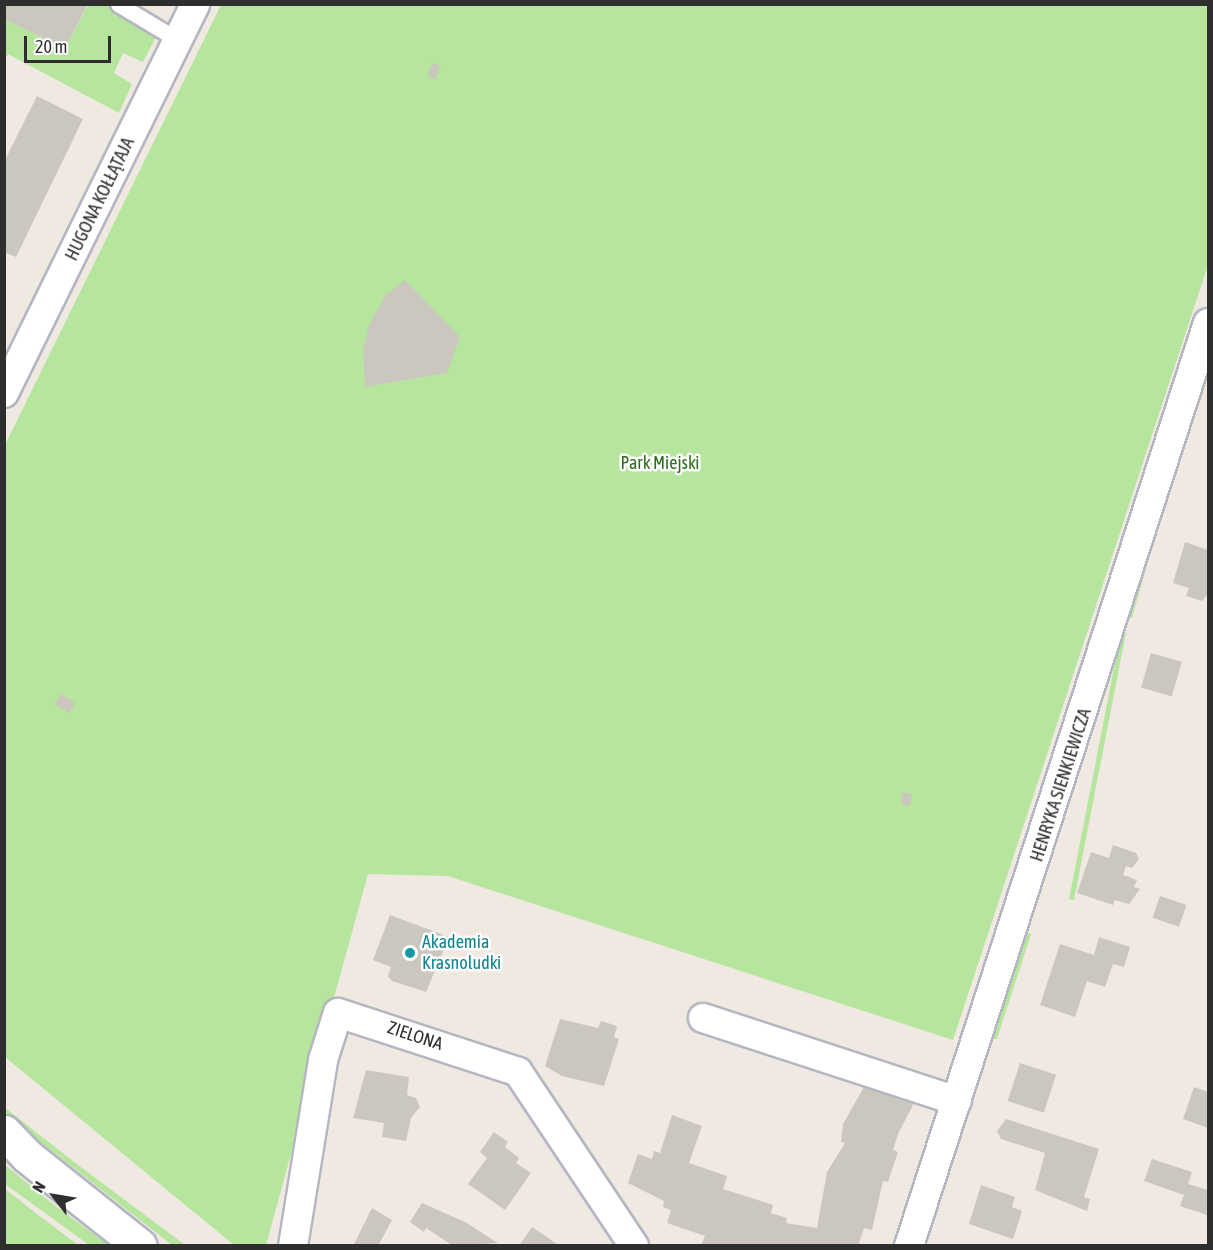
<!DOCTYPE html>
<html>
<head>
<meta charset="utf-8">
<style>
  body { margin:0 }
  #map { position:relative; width:1213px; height:1250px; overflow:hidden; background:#efe9e1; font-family:"Asap Condensed",sans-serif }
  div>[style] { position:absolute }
  .green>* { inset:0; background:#b6e59e; transform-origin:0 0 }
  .building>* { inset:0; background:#cbc7bf; transform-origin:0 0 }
  .roads { filter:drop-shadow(2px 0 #b4b7c1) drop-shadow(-2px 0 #b4b7c1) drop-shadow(0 2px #b4b7c1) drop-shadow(0 -2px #b4b7c1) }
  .service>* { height:15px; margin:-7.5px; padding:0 7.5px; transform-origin:7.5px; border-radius:7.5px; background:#fff }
  .minor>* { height:28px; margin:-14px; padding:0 14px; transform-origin:14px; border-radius:14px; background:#fff }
  .tertiary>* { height:33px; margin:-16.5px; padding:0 16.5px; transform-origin:16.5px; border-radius:16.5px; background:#fff }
  .dots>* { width:16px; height:16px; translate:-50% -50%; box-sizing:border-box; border:3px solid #fff; border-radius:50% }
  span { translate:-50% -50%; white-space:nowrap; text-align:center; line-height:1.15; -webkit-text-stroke:5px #fff; paint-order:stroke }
  .street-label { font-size:18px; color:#2e2e2e }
  .park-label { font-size:18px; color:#2c6e1b }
  .culture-label { font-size:18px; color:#0d838f }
  .left { translate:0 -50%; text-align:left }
  .frame { position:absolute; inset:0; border:6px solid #2e2e2e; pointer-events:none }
  .north { position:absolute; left:24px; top:1166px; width:60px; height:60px; -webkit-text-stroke:4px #fff; paint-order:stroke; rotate:301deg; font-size:16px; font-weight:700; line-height:24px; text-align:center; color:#2e2e2e }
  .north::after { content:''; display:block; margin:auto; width:21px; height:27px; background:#2e2e2e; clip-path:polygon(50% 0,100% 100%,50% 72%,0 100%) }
  .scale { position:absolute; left:24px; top:36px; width:87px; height:27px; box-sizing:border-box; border:3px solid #2e2e2e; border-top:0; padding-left:8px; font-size:18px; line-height:21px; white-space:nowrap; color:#2e2e2e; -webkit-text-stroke:4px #fff; paint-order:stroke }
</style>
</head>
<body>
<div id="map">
  <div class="green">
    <div style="clip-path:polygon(88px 5px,118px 5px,160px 29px,143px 62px,123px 53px,114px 73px,132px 84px,119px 113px,8px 54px,5px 59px,5px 19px,65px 48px)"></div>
    <div style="clip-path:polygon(221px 5px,1208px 5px,1208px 265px,953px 1040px,448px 876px,368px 874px,266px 1245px,234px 1245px,5px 1057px,4px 447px)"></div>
    <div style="clip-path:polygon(1179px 450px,1132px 618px,1127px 617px)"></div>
    <div style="left:1121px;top:632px;width:5px;height:272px;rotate:11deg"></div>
    <div style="left:1031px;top:934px;width:111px;height:6px;rotate:108deg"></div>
    <div style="clip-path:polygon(4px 1107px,78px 1165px,185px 1245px,172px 1245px,5px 1114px)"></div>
    <div style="clip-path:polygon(5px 1165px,48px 1200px,108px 1245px,89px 1245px,5px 1184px)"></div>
    <div style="clip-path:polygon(5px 1189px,41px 1217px,78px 1245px,5px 1245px)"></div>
  </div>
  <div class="building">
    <div style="clip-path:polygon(4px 4px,88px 4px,65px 48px,4px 19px)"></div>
    <div style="left:432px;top:63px;width:9px;height:14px;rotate:18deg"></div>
    <div style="clip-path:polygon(37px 96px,83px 119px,16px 257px,4px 252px,4px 162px)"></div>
    <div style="clip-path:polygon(405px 280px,460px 337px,447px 373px,365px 387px,363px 349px,370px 323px,386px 295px)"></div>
    <div style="clip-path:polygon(1185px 542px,1208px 550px,1208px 594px,1202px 601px,1186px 596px,1189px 588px,1173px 583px)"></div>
    <div style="left:1151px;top:653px;width:32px;height:36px;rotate:16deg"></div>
    <div style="left:61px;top:694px;width:17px;height:12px;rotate:31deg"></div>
    <div style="clip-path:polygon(902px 792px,912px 794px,910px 805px,901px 805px)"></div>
    <div style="clip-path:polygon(1113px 845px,1136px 853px,1139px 859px,1132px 868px,1126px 866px,1123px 875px,1137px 880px,1134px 887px,1140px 889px,1129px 904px,1115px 900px,1113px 905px,1077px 893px,1091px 852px,1109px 858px)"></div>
    <div style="left:1160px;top:896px;width:28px;height:23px;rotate:19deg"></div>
    <div style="clip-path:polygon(390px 915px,449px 937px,426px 992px,392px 981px,388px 976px,391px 967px,373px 960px)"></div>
    <div style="clip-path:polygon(1099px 937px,1130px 947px,1124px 967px,1113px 964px,1105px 987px,1087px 981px,1075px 1017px,1040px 1005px,1060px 944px,1094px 955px)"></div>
    <div style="clip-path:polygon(560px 1019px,598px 1028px,601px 1021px,617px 1026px,614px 1037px,619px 1039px,604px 1086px,562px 1076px,545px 1066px)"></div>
    <div style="left:1020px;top:1063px;width:38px;height:40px;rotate:18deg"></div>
    <div style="clip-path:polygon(366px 1070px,409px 1077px,407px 1095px,416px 1098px,420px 1107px,411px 1118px,406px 1141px,382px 1137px,384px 1123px,353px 1118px)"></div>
    <div style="clip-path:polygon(864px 1087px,914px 1103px,898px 1134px,893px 1150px,898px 1152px,888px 1182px,883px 1181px,872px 1230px,864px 1228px,858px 1246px,701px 1246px,705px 1236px,667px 1223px,671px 1210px,663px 1207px,664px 1201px,628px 1183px,638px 1154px,652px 1159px,654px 1151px,660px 1153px,672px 1115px,702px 1126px,689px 1163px,727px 1176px,723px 1189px,773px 1205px,771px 1213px,787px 1218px,786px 1223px,817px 1228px,827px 1172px,845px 1143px,841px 1142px,843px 1124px)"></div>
    <div style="clip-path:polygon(1194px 1087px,1208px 1092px,1208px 1128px,1183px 1119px)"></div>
    <div style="clip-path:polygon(1006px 1119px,1099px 1149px,1084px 1197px,1090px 1199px,1087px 1211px,1035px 1190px,1045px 1153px,1001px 1139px,997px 1131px)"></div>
    <div style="clip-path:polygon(494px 1132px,508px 1142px,505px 1147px,519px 1158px,516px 1163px,531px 1173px,505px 1210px,468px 1184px,487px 1158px,480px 1152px)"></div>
    <div style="clip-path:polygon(1152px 1159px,1192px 1172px,1188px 1184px,1208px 1190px,1207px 1215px,1180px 1206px,1184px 1195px,1144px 1181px)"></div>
    <div style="clip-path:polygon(981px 1185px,1015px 1197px,1012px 1207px,1022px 1211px,1013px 1239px,969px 1224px)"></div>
    <div style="clip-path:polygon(422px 1203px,465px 1222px,498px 1243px,453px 1246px,426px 1228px,424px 1232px,410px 1222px)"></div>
    <div style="clip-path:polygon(372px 1208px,392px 1220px,378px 1246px,353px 1246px)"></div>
    <div style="clip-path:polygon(532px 1227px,560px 1246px,519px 1246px)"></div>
  </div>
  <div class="roads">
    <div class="service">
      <div style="left:118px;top:4px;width:70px;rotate:31deg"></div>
    </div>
    <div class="minor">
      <div style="left:4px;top:393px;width:433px;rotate:-63.8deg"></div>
      <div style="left:703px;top:1018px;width:267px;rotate:18.1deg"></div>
      <div style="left:293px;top:1246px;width:188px;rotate:-80.8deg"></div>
      <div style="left:323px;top:1060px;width:49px;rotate:-72.3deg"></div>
      <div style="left:338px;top:1013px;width:189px;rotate:18.1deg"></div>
      <div style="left:518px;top:1072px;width:209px;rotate:56.3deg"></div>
      <div style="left:909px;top:1246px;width:970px;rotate:-72.05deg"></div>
    </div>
    <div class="tertiary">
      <div style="left:4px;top:1132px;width:33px;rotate:46deg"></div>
      <div style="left:27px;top:1156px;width:144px;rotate:38.5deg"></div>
    </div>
  </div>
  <div class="dots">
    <div style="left:410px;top:953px;background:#0f9aa8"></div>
  </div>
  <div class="street-label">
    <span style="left:100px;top:199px;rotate:-64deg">HUGONA KOŁŁĄTAJA</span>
    <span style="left:1061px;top:785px;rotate:-72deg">HENRYKA SIENKIEWICZA</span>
    <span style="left:415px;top:1036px;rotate:18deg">ZIELONA</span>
  </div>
  <div class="park-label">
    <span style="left:660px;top:463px">Park Miejski</span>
  </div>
  <div class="culture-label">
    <span class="left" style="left:422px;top:953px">Akademia<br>Krasnoludki</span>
  </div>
  <div class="frame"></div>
  <div class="north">N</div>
  <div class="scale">20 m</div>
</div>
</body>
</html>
